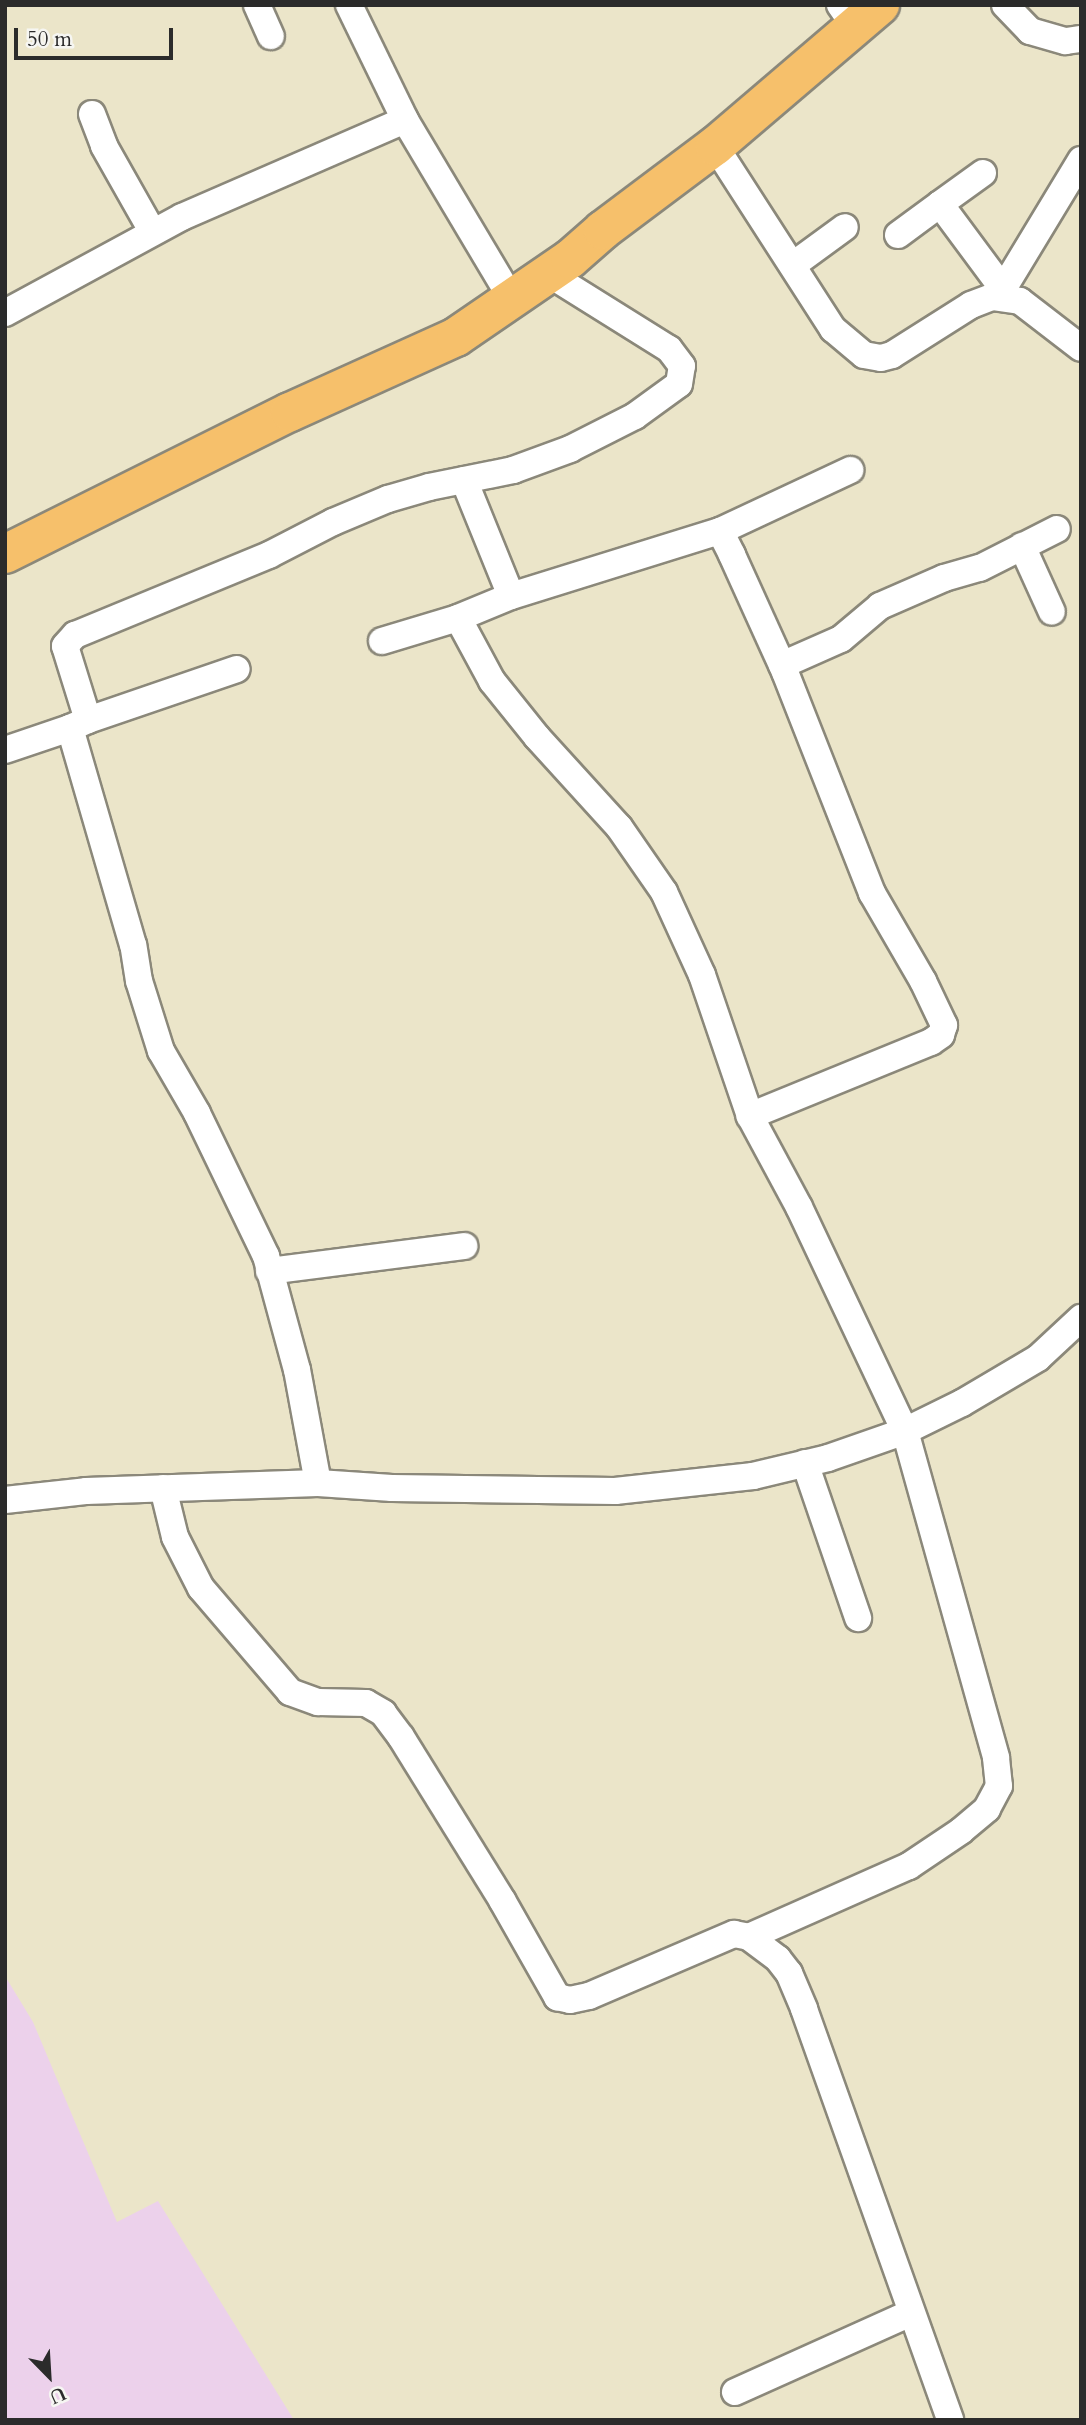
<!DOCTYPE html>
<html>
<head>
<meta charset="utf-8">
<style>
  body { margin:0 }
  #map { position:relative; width:1086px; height:2425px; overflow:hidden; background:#ebe5c9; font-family:Cardo,serif }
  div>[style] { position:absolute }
  .built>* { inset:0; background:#ecd1eb }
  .roads { filter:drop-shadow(2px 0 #8b887a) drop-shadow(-2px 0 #8b887a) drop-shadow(0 2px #8b887a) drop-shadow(0 -2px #8b887a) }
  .minor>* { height:26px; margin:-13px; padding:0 13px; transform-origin:13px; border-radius:13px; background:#fff }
  .highway>* { height:38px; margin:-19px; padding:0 19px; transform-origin:19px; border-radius:19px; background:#f6c06b }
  span { translate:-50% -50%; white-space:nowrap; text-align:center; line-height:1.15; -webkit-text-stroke:5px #f6f6f2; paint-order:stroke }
  .frame { position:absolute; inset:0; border:7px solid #2b2b2b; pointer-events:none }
  .north { position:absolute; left:14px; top:2341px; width:70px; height:70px; -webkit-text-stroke:5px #f6f6f2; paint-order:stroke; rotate:156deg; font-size:19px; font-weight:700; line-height:28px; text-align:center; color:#2b2b2b }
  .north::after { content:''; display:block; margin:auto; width:24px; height:32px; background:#2b2b2b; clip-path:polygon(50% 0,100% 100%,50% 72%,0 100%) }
  .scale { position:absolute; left:14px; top:28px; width:159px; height:32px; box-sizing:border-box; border:4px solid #2b2b2b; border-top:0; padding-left:9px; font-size:21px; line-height:24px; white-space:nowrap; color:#2b2b2b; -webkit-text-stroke:5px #f6f6f2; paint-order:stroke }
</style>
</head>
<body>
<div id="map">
  <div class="built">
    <div style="clip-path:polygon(5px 1976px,33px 2022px,117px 2222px,158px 2201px,294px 2420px,5px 2420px)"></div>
  </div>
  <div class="roads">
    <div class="minor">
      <div style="left:257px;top:5px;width:34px;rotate:66deg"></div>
      <div style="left:349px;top:5px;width:128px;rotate:64deg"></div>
      <div style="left:405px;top:120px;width:211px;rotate:59.2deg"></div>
      <div style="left:840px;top:5px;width:24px;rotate:55deg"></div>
      <div style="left:1005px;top:5px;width:36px;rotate:46deg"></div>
      <div style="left:1030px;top:31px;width:37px;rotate:16deg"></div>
      <div style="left:1066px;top:41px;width:15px;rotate:-8deg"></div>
      <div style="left:92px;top:114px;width:34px;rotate:69deg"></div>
      <div style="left:104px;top:146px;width:98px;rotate:60.5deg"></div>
      <div style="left:715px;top:146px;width:218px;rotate:57.2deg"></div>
      <div style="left:833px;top:329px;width:40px;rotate:40deg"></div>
      <div style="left:864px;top:355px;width:17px;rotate:10deg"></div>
      <div style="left:881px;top:358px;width:11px;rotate:-15deg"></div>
      <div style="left:892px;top:355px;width:93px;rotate:-32.3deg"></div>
      <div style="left:971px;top:305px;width:22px;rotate:-21deg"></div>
      <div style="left:992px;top:297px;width:28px;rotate:8deg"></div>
      <div style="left:1020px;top:301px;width:77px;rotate:37.6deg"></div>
      <div style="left:940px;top:204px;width:53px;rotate:-35.8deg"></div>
      <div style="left:898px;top:235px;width:52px;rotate:-36.4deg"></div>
      <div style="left:940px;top:204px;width:116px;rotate:53.4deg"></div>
      <div style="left:793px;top:265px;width:64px;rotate:-36.2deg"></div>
      <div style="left:1003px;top:289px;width:151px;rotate:-58.8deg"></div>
      <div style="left:5px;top:313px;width:201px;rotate:-28.5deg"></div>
      <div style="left:182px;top:217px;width:243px;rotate:-23.5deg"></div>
      <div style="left:464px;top:480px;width:125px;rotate:67.9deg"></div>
      <div style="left:511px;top:596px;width:57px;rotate:157.5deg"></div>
      <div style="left:458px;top:618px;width:72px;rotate:61.6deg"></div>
      <div style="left:492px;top:681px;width:72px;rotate:51.2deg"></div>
      <div style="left:537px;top:737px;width:122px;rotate:47.7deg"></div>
      <div style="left:619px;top:827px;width:79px;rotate:55.3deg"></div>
      <div style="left:664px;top:892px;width:91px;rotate:65.4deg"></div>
      <div style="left:702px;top:975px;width:149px;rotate:71.2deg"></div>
      <div style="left:750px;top:1116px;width:103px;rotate:61.7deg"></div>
      <div style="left:799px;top:1207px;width:248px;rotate:64.7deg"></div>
      <div style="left:905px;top:1431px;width:339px;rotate:74.4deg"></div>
      <div style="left:996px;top:1758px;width:28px;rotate:84deg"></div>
      <div style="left:999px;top:1786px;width:26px;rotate:118deg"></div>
      <div style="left:987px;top:1809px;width:34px;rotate:140deg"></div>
      <div style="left:961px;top:1831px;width:63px;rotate:146.1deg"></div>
      <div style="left:909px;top:1866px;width:175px;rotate:156.1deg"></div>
      <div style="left:720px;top:531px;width:144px;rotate:-25.1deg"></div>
      <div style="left:1022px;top:546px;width:72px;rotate:65.6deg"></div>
      <div style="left:511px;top:596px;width:219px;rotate:-17.3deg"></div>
      <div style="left:720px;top:531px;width:27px;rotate:63deg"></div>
      <div style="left:732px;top:555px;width:128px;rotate:65.6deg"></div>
      <div style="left:785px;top:672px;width:238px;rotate:68.5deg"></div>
      <div style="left:872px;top:893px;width:102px;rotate:59.9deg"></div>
      <div style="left:923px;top:981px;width:49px;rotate:64.5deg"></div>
      <div style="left:944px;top:1025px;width:10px;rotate:107deg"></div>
      <div style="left:941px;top:1035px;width:12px;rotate:145deg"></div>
      <div style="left:931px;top:1042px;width:196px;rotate:157.8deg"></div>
      <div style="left:382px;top:641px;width:79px;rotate:-16.8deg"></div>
      <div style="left:782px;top:665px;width:64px;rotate:-23.8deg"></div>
      <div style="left:841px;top:639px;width:51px;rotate:-40.2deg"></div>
      <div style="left:880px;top:606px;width:70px;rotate:-23.6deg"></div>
      <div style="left:944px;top:578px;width:37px;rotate:-16deg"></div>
      <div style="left:980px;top:568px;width:86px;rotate:-26.9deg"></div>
      <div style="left:88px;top:720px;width:157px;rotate:-18.9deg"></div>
      <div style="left:5px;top:750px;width:69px;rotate:-18.7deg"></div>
      <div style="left:269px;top:1271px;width:197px;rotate:-7.3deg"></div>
      <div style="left:805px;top:1463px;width:164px;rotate:71.1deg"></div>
      <div style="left:318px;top:1483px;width:115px;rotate:-100.5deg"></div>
      <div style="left:297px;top:1370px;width:118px;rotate:-105.2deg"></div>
      <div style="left:266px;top:1256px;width:159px;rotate:-115.8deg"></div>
      <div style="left:197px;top:1113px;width:72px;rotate:-120.1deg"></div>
      <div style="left:161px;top:1051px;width:73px;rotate:-107.4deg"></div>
      <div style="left:139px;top:981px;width:36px;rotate:-99deg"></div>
      <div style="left:133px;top:945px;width:226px;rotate:-106.2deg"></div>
      <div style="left:70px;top:728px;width:20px;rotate:-24deg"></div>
      <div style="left:88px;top:720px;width:77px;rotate:-107.3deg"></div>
      <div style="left:65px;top:646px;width:15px;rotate:-48deg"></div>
      <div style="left:75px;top:635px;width:210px;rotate:-22.4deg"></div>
      <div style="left:269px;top:555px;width:72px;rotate:-27.3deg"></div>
      <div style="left:333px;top:522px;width:60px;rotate:-22.7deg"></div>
      <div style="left:388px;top:499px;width:43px;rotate:-16.3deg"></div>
      <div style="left:429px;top:487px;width:86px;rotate:-11.4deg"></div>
      <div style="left:513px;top:470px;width:61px;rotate:-20.2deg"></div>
      <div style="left:570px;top:449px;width:73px;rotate:-26.9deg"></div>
      <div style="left:635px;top:416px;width:54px;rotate:-36deg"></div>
      <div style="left:679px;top:384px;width:18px;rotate:-81deg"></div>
      <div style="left:682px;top:366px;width:21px;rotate:-127deg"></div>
      <div style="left:669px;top:349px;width:142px;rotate:-148deg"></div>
      <div style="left:163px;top:1488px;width:50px;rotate:76.2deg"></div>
      <div style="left:175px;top:1537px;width:57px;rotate:63deg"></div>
      <div style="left:201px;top:1588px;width:137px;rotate:49.4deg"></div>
      <div style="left:290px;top:1692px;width:30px;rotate:20deg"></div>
      <div style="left:318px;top:1702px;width:48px;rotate:1.2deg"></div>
      <div style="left:366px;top:1703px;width:20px;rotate:30deg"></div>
      <div style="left:383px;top:1713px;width:30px;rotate:53deg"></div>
      <div style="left:401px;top:1737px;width:192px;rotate:58.2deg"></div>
      <div style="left:502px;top:1900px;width:112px;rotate:60.4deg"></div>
      <div style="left:557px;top:1997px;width:13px;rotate:13deg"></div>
      <div style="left:570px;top:2000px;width:19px;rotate:-12deg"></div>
      <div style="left:589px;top:1996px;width:158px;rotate:-23.2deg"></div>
      <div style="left:734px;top:1934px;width:15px;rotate:11deg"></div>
      <div style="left:749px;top:1937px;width:36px;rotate:37deg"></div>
      <div style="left:778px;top:1959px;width:18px;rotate:52deg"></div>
      <div style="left:789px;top:1973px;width:39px;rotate:67deg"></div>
      <div style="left:804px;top:2009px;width:436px;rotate:70.4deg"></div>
      <div style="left:5px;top:1500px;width:81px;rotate:-6.3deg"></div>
      <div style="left:86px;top:1491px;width:232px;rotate:-2deg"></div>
      <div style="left:318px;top:1483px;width:74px;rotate:3.9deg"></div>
      <div style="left:392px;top:1488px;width:223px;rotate:0.8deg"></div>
      <div style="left:615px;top:1491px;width:139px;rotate:-6.2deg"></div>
      <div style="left:753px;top:1476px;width:77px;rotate:-13.5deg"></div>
      <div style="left:828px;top:1458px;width:82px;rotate:-19.3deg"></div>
      <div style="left:905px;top:1431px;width:64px;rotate:-26.2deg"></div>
      <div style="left:962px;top:1403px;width:88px;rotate:-30.6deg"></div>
      <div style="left:1038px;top:1358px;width:59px;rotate:-42.9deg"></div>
      <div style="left:735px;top:2392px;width:193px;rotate:-24.2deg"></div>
    </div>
    <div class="highway">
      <div style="left:5px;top:554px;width:318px;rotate:-26.5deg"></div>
      <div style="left:290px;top:412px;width:182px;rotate:-24.3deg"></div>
      <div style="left:456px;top:337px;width:138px;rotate:-34.4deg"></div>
      <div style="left:570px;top:259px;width:44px;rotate:-41.3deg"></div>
      <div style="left:603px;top:230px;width:140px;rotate:-36.9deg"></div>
      <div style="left:715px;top:146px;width:217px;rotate:-40.5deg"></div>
    </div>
  </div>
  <div class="frame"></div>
  <div class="north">U</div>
  <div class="scale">50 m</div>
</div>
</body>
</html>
